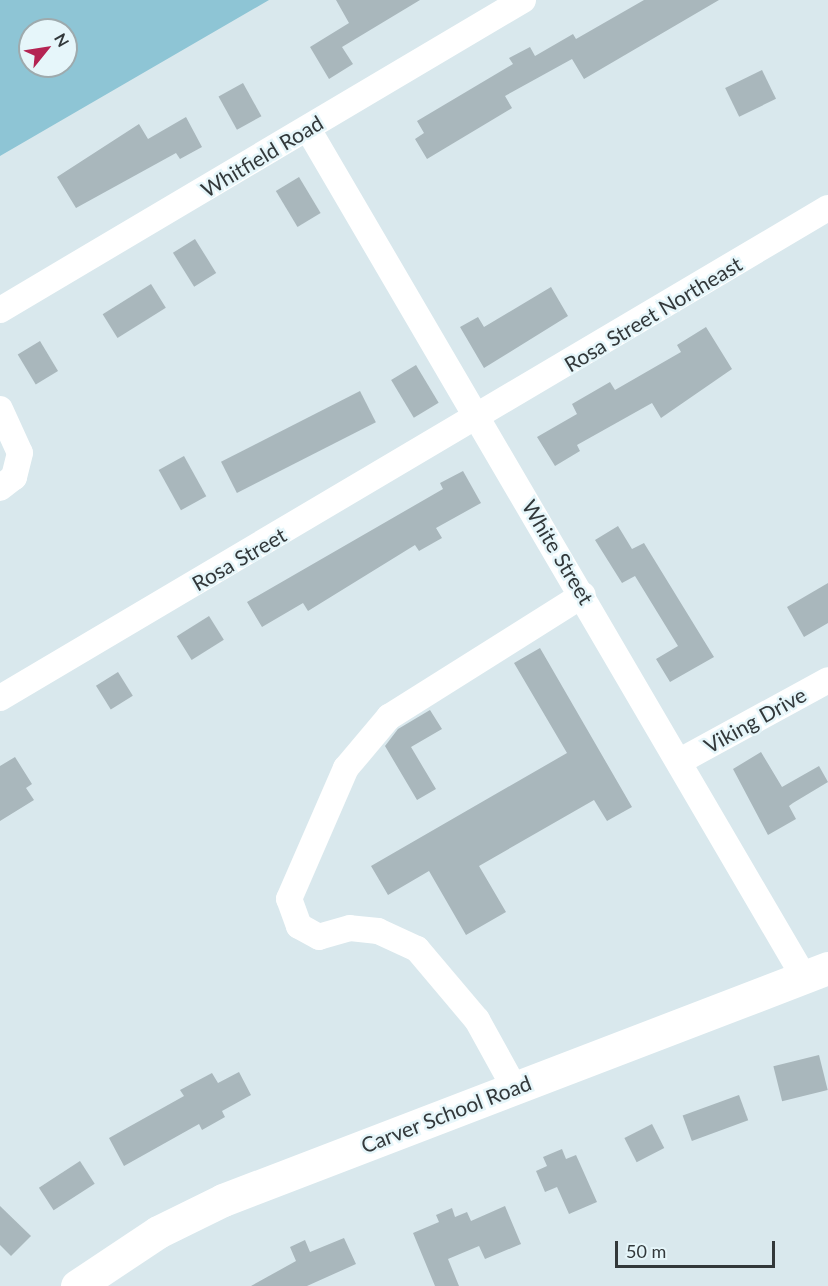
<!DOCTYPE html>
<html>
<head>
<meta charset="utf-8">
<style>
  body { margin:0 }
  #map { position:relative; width:828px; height:1286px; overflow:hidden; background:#d9e8ed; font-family:Lato,sans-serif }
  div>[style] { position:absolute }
  .green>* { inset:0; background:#8ec5d5 }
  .building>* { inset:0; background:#a9b7bc; transform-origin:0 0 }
  .minor>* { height:26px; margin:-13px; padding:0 13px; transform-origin:13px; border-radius:13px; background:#fff }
  .major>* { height:33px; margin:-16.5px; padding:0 16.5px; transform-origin:16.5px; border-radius:16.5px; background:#fff }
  span { translate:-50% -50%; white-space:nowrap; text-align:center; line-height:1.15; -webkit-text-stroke:5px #e6f6fa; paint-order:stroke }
  .street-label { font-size:21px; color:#32383a }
  .north { position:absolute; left:18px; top:18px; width:60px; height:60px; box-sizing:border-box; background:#e6f6fa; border:2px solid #9eaaad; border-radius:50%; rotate:60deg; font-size:16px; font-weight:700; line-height:24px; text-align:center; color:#32383a }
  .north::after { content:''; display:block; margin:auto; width:21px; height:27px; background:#b42453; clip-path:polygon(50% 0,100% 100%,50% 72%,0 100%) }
  .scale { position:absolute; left:615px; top:1241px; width:160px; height:27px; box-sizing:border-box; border:3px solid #32383a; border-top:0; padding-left:8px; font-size:18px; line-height:21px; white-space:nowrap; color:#32383a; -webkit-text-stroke:4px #e6f6fa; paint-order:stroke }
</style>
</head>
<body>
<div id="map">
  <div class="green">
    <div style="clip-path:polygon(evenodd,0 0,269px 0,0 156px,0 0,30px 30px,66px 30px,66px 66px,30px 66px,30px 30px)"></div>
  </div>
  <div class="building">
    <div style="clip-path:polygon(336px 0,420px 0,342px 47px,353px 64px,329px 79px,310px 47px,349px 23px)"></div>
    <div style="clip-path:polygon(644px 0,719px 0,584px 79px,572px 59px,505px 96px,512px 108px,427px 159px,415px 139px,424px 133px,417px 121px,513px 64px,509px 58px,530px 47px,535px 56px,573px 34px,576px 39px)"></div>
    <div style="left:762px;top:70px;width:32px;height:41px;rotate:64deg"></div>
    <div style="left:243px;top:83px;width:38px;height:28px;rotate:61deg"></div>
    <div style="clip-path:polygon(186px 117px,202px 147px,180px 159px,176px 153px,76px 208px,57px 177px,139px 124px,148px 139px)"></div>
    <div style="left:299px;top:177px;width:42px;height:27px;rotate:59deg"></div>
    <div style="left:195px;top:239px;width:40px;height:26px;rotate:58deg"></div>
    <div style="left:151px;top:284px;width:28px;height:57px;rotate:58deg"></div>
    <div style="clip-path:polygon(551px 287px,568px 316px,484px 368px,460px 327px,478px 317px,484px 327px)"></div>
    <div style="clip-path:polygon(706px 327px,732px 369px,661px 418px,652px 403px,577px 445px,580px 451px,555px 466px,537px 437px,577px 414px,572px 404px,610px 382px,615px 390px,681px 352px,677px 345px)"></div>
    <div style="left:40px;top:341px;width:35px;height:26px;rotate:59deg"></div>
    <div style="left:416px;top:365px;width:44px;height:29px;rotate:59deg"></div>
    <div style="left:360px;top:391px;width:35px;height:156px;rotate:63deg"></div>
    <div style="left:184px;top:456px;width:46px;height:29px;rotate:61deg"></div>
    <div style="clip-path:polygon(463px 471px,481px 503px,436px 528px,442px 538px,419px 551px,415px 545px,308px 611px,303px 603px,262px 627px,247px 602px,443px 489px,440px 483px)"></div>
    <div style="clip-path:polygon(618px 526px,632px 549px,644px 543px,714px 657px,670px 682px,656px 659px,678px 646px,635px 576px,622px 583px,595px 540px)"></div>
    <div style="clip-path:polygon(828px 583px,828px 623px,804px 637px,787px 607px)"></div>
    <div style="left:209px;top:616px;width:28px;height:38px;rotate:58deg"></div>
    <div style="clip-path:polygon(540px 648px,632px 807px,607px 821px,594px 800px,479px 866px,506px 912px,466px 935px,429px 871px,388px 895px,371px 866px,567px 753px,514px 663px)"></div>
    <div style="left:118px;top:672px;width:28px;height:26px;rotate:58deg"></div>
    <div style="clip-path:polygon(430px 710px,442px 729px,411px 747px,436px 789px,417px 800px,385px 746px,398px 729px)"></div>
    <div style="clip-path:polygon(761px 752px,782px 787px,819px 766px,828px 782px,793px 803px,789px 806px,796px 819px,768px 835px,733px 769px)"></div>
    <div style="clip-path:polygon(15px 757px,32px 784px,26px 788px,34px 800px,0 821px,0 766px)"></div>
    <div style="left:819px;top:1055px;width:36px;height:47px;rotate:76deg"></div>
    <div style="clip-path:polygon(239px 1072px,251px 1095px,222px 1111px,225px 1117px,202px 1130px,199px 1124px,124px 1166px,109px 1138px,184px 1096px,180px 1090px,212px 1073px,218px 1083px)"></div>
    <div style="left:739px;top:1095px;width:27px;height:60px;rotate:70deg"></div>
    <div style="left:652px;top:1124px;width:27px;height:31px;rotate:63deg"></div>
    <div style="clip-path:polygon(562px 1149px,566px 1159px,576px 1155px,597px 1202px,569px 1214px,557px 1187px,545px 1192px,536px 1171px,547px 1166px,543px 1157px)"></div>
    <div style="left:80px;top:1161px;width:27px;height:49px;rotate:57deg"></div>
    <div style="clip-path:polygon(0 1206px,31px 1236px,11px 1256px,0 1245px)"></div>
    <div style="clip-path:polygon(505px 1206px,521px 1244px,485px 1259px,479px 1246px,448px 1259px,459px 1286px,435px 1286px,413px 1233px,439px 1222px,436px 1215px,452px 1208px,455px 1217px,467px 1212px,471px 1221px)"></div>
    <div style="clip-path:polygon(344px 1238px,356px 1264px,307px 1286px,251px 1286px,296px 1261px,290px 1247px,305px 1240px,310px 1252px)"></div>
  </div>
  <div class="minor">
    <div style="left:308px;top:129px;width:982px;rotate:59.68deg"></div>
    <div style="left:0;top:310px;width:608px;rotate:-30.66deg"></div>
    <div style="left:0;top:409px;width:48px;rotate:65.6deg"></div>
    <div style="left:20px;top:453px;width:25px;rotate:104deg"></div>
    <div style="left:14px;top:477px;width:18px;rotate:142deg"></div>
    <div style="left:0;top:698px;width:962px;rotate:-30.62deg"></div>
    <div style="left:682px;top:760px;width:166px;rotate:-28.7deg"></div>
    <div style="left:514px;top:1087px;width:77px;rotate:-118.9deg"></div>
    <div style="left:477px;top:1020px;width:93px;rotate:-130.2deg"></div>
    <div style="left:417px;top:949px;width:43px;rotate:-155.2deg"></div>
    <div style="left:378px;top:931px;width:28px;rotate:-174deg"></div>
    <div style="left:350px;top:928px;width:32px;rotate:164deg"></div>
    <div style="left:319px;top:937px;width:23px;rotate:-151deg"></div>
    <div style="left:299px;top:926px;width:29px;rotate:-110deg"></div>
    <div style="left:289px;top:899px;width:143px;rotate:-66.5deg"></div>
    <div style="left:346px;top:768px;width:67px;rotate:-49.9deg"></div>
    <div style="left:389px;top:717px;width:229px;rotate:-32.2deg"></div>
  </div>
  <div class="major">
    <div style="left:77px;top:1286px;width:97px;rotate:-33.7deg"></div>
    <div style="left:158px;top:1232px;width:72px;rotate:-26.2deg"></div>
    <div style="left:223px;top:1200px;width:648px;rotate:-20.98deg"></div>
  </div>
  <div class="street-label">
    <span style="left:262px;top:156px;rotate:-31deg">Whitfield Road</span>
    <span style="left:653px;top:314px;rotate:-31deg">Rosa Street Northeast</span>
    <span style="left:558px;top:552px;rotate:59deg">White Street</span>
    <span style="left:239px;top:559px;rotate:-30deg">Rosa Street</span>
    <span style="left:755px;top:720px;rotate:-29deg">Viking Drive</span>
    <span style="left:446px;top:1114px;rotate:-21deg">Carver School Road</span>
  </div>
  <div class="north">N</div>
  <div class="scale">50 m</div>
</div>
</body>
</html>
